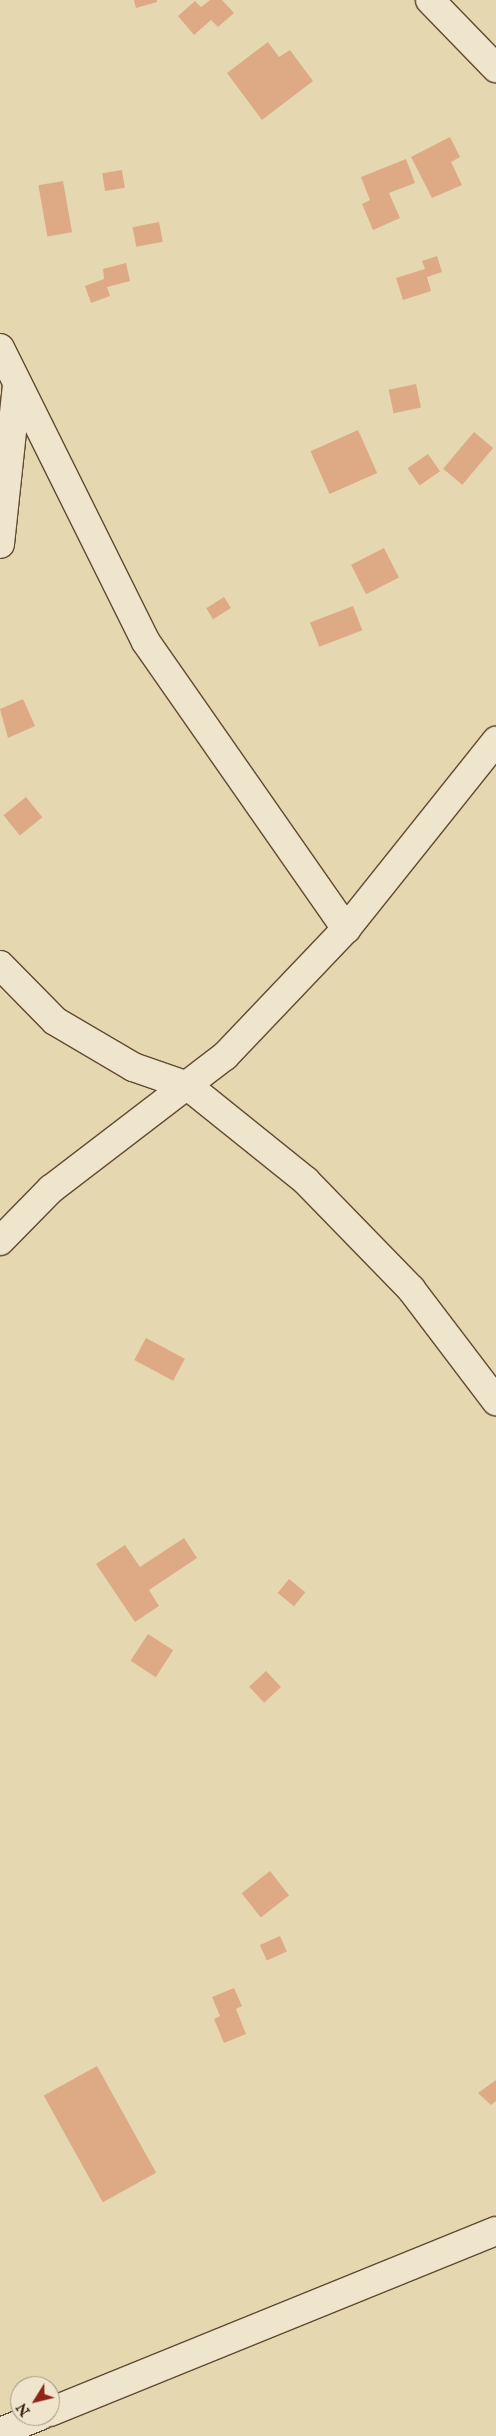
<!DOCTYPE html>
<html>
<head>
<meta charset="utf-8">
<style>
  body { margin:0 }
  #map { position:relative; width:496px; height:2436px; overflow:hidden; background:#e5d7b0; font-family:"IM FELL English",serif }
  div>[style] { position:absolute }
  .building>* { inset:0; background:#deaa86; transform-origin:0 0 }
  .roads { filter:drop-shadow(1px 0 #624a32) drop-shadow(-1px 0 #624a32) drop-shadow(0 1px #624a32) drop-shadow(0 -1px #624a32) }
  .minor>* { height:28px; margin:-14px; padding:0 14px; transform-origin:14px; border-radius:14px; background:#eee5cc }
  span { translate:-50% -50%; white-space:nowrap; text-align:center; line-height:1.15; -webkit-text-stroke:5px #eee5cc; paint-order:stroke }
  .north { position:absolute; left:10px; top:2376px; width:50px; height:50px; box-sizing:border-box; background:#eee5cc; border:1px solid #a4947e; border-radius:50%; rotate:234deg; font-size:14px; font-weight:700; line-height:20px; text-align:center; color:#361b08 }
  .north::after { content:''; display:block; margin:auto; width:18px; height:22px; background:#8f2418; clip-path:polygon(50% 0,100% 100%,50% 72%,0 100%) }
</style>
</head>
<body>
<div id="map">
  <div class="building">
    <div style="clip-path:polygon(134px 0,157px 0,157px 2px,136px 8px)"></div>
    <div style="clip-path:polygon(210px 0,222px 0,234px 13px,218px 27px,211px 20px,194px 35px,178px 16px,195px 1px,201px 7px)"></div>
    <div style="clip-path:polygon(268px 42px,279px 57px,290px 50px,313px 81px,262px 120px,227px 73px)"></div>
    <div style="clip-path:polygon(450px 137px,460px 157px,451px 162px,462px 185px,432px 198px,411px 157px)"></div>
    <div style="clip-path:polygon(406px 159px,415px 183px,389px 193px,400px 218px,373px 230px,362px 204px,370px 200px,361px 177px)"></div>
    <div style="left:122px;top:170px;width:18px;height:20px;rotate:81deg"></div>
    <div style="left:63px;top:181px;width:52px;height:25px;rotate:80deg"></div>
    <div style="left:159px;top:222px;width:20px;height:27px;rotate:79deg"></div>
    <div style="clip-path:polygon(437px 256px,442px 272px,427px 277px,431px 291px,403px 300px,396px 278px,425px 269px,422px 261px)"></div>
    <div style="clip-path:polygon(126px 263px,130px 281px,107px 287px,110px 296px,91px 303px,85px 286px,104px 279px,103px 269px)"></div>
    <div style="left:416px;top:384px;width:24px;height:28px;rotate:78deg"></div>
    <div style="left:358px;top:430px;width:47px;height:52px;rotate:66deg"></div>
    <div style="left:474px;top:432px;width:25px;height:48px;rotate:40deg"></div>
    <div style="left:428px;top:454px;width:21px;height:25px;rotate:55deg"></div>
    <div style="left:384px;top:548px;width:33px;height:37px;rotate:63deg"></div>
    <div style="left:224px;top:597px;width:13px;height:21px;rotate:58deg"></div>
    <div style="left:353px;top:606px;width:26px;height:46px;rotate:69deg"></div>
    <div style="clip-path:polygon(23px 699px,35px 726px,8px 738px,0 709px)"></div>
    <div style="left:26px;top:797px;width:26px;height:29px;rotate:51deg"></div>
    <div style="left:146px;top:1338px;width:44px;height:25px;rotate:28deg"></div>
    <div style="clip-path:polygon(184px 1538px,197px 1558px,149px 1590px,159px 1606px,135px 1622px,96px 1564px,125px 1545px,140px 1567px)"></div>
    <div style="left:289px;top:1579px;width:21px;height:18px;rotate:39deg"></div>
    <div style="left:148px;top:1634px;width:30px;height:32px;rotate:33deg"></div>
    <div style="left:266px;top:1671px;width:22px;height:23px;rotate:47deg"></div>
    <div style="left:270px;top:1871px;width:31px;height:36px;rotate:52deg"></div>
    <div style="left:280px;top:1936px;width:17px;height:22px;rotate:66deg"></div>
    <div style="clip-path:polygon(234px 1988px,242px 2006px,236px 2009px,246px 2034px,224px 2043px,214px 2019px,220px 2016px,212px 1997px)"></div>
    <div style="left:97px;top:2066px;width:122px;height:61px;rotate:61deg"></div>
    <div style="clip-path:polygon(496px 2080px,496px 2101px,491px 2105px,478px 2093px)"></div>
  </div>
  <div class="roads">
    <div class="minor">
      <div style="left:430px;top:0;width:95px;rotate:45.9deg"></div>
      <div style="left:0;top:348px;width:328px;rotate:63.6deg"></div>
      <div style="left:146px;top:642px;width:350px;rotate:55.1deg"></div>
      <div style="left:0;top:544px;width:161px;rotate:-83.9deg"></div>
      <div style="left:0;top:965px;width:78px;rotate:45.5deg"></div>
      <div style="left:55px;top:1021px;width:91px;rotate:30.5deg"></div>
      <div style="left:133px;top:1067px;width:58px;rotate:19.1deg"></div>
      <div style="left:188px;top:1086px;width:151px;rotate:38.8deg"></div>
      <div style="left:306px;top:1181px;width:151px;rotate:45.8deg"></div>
      <div style="left:411px;top:1289px;width:141px;rotate:52.8deg"></div>
      <div style="left:0;top:1241px;width:73px;rotate:-45.6deg"></div>
      <div style="left:51px;top:1189px;width:219px;rotate:-37.4deg"></div>
      <div style="left:225px;top:1056px;width:175px;rotate:-46.4deg"></div>
      <div style="left:346px;top:929px;width:241px;rotate:-51.4deg"></div>
      <div style="left:50px;top:2412px;width:481px;rotate:-22.1deg"></div>
      <div style="left:0;top:2432px;width:43px;rotate:-21.8deg"></div>
    </div>
  </div>
  <div class="north">N</div>
</div>
</body>
</html>
